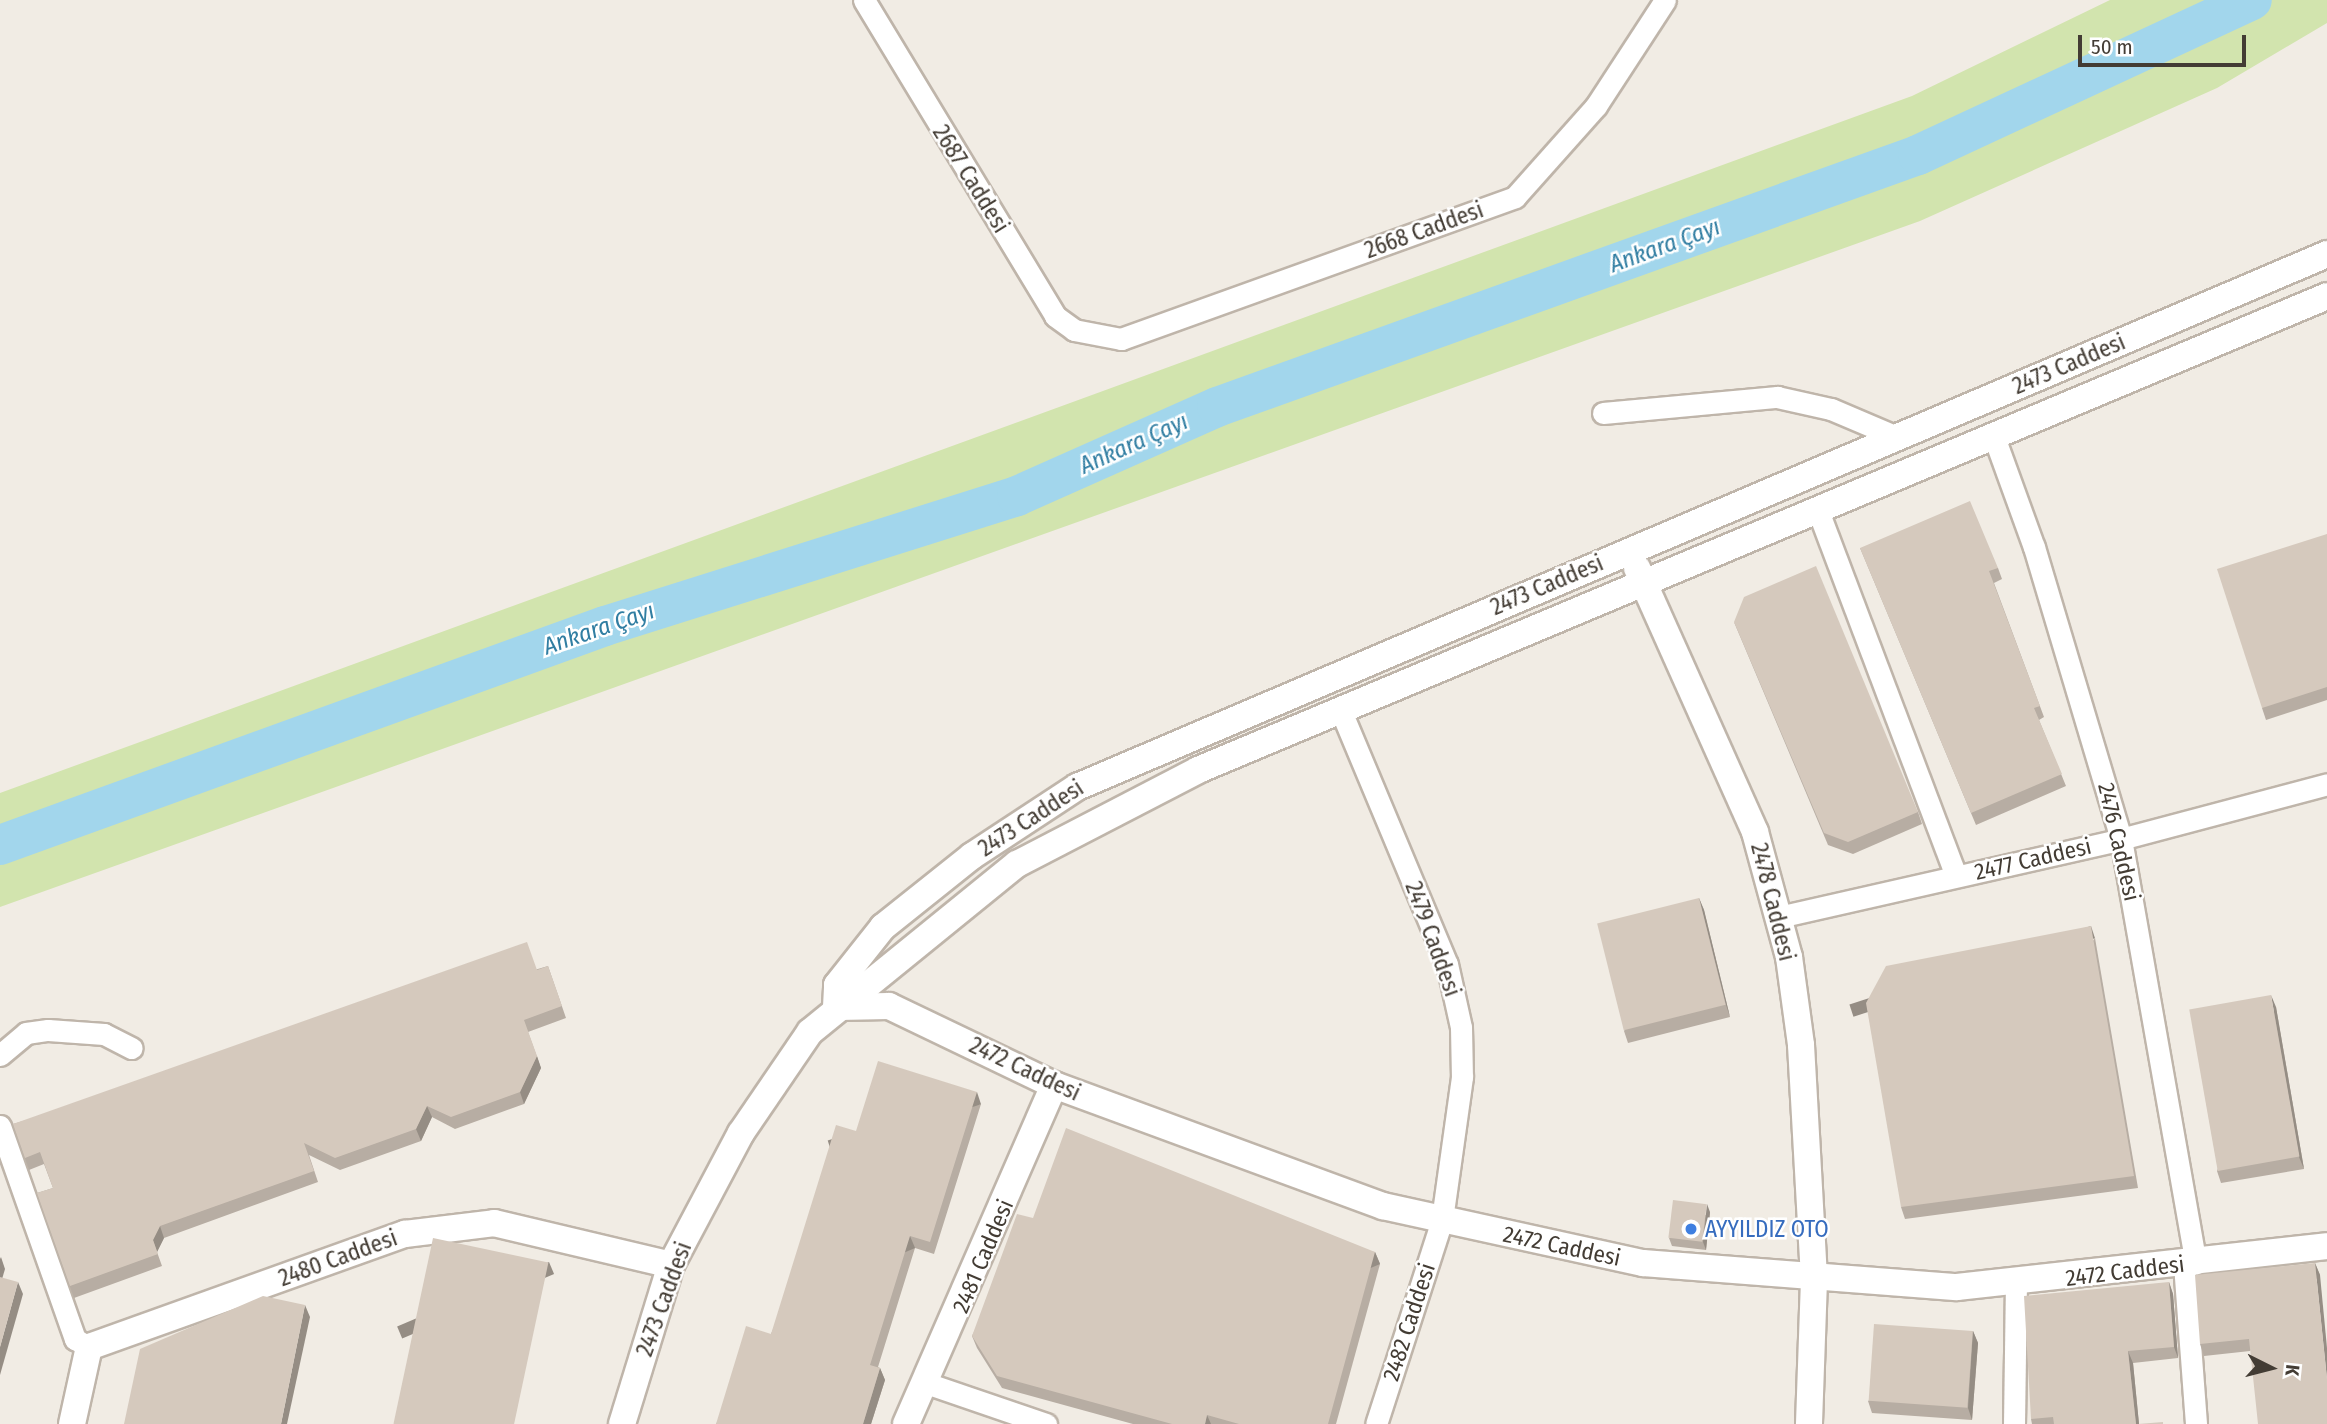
<!DOCTYPE html>
<html>
<head>
<meta charset="utf-8">
<style>
  body { margin:0 }
  #map { position:relative; width:2327px; height:1424px; overflow:hidden; background:#f1ece4; font-family:"Fira Sans Condensed",sans-serif }
  div>[style] { position:absolute }
  .green>* { inset:0; background:#d2e4ae }
  .river>* { height:40px; margin:-20px; padding:0 20px; transform-origin:20px; border-radius:20px; background:#a2d6ec }
  .roads { filter:drop-shadow(2px 0 #bfb5aa) drop-shadow(-2px 0 #bfb5aa) drop-shadow(0 2px #bfb5aa) drop-shadow(0 -2px #bfb5aa) }
  .minor>* { height:21px; margin:-10.5px; padding:0 10.5px; transform-origin:10.5px; border-radius:10.5px; background:#fff }
  .tertiary>* { height:26px; margin:-13px; padding:0 13px; transform-origin:13px; border-radius:13px; background:#fff }
  .wall>* { inset:0; background:#b7ada3 }
  .shaded-wall>* { inset:0; background:#958d84; transform-origin:0 0 }
  .building>* { inset:0; background:#d5c9bd; transform-origin:0 0 }
  .dots>* { width:19px; height:19px; translate:-50% -50%; box-sizing:border-box; border:4px solid #fff; border-radius:50% }
  span { translate:-50% -50%; white-space:nowrap; text-align:center; line-height:1.15; -webkit-text-stroke:5px #fff; paint-order:stroke }
  .street-label { font-size:23px; color:#433c34 }
  .shop-label { font-size:23px; color:#366cbe }
  .left { translate:0 -50%; text-align:left }
  .water-label { font-size:24px; color:#317ea2; font-style:italic }
  .north { position:absolute; left:2236px; top:1333px; width:70px; height:70px; -webkit-text-stroke:5px #fff; paint-order:stroke; rotate:96deg; font-size:19px; font-weight:700; line-height:28px; text-align:center; color:#433c34 }
  .north::after { content:''; display:block; margin:auto; width:24px; height:32px; background:#433c34; clip-path:polygon(50% 0,100% 100%,50% 72%,0 100%) }
  .scale { position:absolute; left:2078px; top:35px; width:168px; height:32px; box-sizing:border-box; border:4px solid #433c34; border-top:0; padding-left:9px; font-size:21px; line-height:24px; white-space:nowrap; color:#433c34; -webkit-text-stroke:5px #fff; paint-order:stroke }
</style>
</head>
<body>
<div id="map">
  <div class="green">
    <div style="clip-path:polygon(2110px 0,2327px 0,2327px 23px,2217px 88px,1920px 221px,0 907px,0 793px,1912px 96px)"></div>
  </div>
  <div class="river">
    <div style="left:0;top:845px;width:643px;rotate:-19.9deg"></div>
    <div style="left:605px;top:626px;width:432px;rotate:-17.5deg"></div>
    <div style="left:1017px;top:496px;width:219px;rotate:-24deg"></div>
    <div style="left:1217px;top:407px;width:745px;rotate:-19.77deg"></div>
    <div style="left:1918px;top:155px;width:368px;rotate:-24.9deg"></div>
  </div>
  <div class="roads">
    <div class="minor">
      <div style="left:864px;top:0;width:369px;rotate:58.8deg"></div>
      <div style="left:1055px;top:316px;width:24px;rotate:36deg"></div>
      <div style="left:1074px;top:330px;width:48px;rotate:10.8deg"></div>
      <div style="left:1121px;top:339px;width:419px;rotate:-19.8deg"></div>
      <div style="left:1515px;top:197px;width:122px;rotate:-48.3deg"></div>
      <div style="left:1596px;top:106px;width:126px;rotate:-56.9deg"></div>
      <div style="left:1603px;top:413px;width:175px;rotate:-5.3deg"></div>
      <div style="left:1777px;top:397px;width:55px;rotate:12.5deg"></div>
      <div style="left:1831px;top:409px;width:72px;rotate:23deg"></div>
      <div style="left:1993px;top:434px;width:120px;rotate:70.1deg"></div>
      <div style="left:2034px;top:547px;width:305px;rotate:73.4deg"></div>
      <div style="left:2121px;top:839px;width:431px;rotate:80deg"></div>
      <div style="left:1817px;top:508px;width:393px;rotate:69.3deg"></div>
      <div style="left:1341px;top:711px;width:274px;rotate:67.3deg"></div>
      <div style="left:1447px;top:964px;width:65px;rotate:77.5deg"></div>
      <div style="left:1461px;top:1027px;width:50px;rotate:88.9deg"></div>
      <div style="left:1462px;top:1077px;width:144px;rotate:98deg"></div>
      <div style="left:1442px;top:1220px;width:214px;rotate:107.9deg"></div>
      <div style="left:1779px;top:917px;width:351px;rotate:-12.8deg"></div>
      <div style="left:2121px;top:839px;width:213px;rotate:-14.9deg"></div>
      <div style="left:0;top:1055px;width:34px;rotate:-40deg"></div>
      <div style="left:26px;top:1033px;width:22px;rotate:-8deg"></div>
      <div style="left:48px;top:1030px;width:56px;rotate:4.1deg"></div>
      <div style="left:104px;top:1034px;width:31px;rotate:27deg"></div>
      <div style="left:0;top:1126px;width:226px;rotate:70.6deg"></div>
      <div style="left:75px;top:1339px;width:16px;rotate:30deg"></div>
      <div style="left:2184px;top:1264px;width:160px;rotate:85.7deg"></div>
      <div style="left:926px;top:1383px;width:127px;rotate:18.9deg"></div>
      <div style="left:2014px;top:1424px;width:140px;rotate:-89.2deg"></div>
    </div>
    <div class="tertiary">
      <div style="left:1637px;top:568px;width:289px;rotate:65.9deg"></div>
      <div style="left:1755px;top:832px;width:130px;rotate:74.8deg"></div>
      <div style="left:1789px;top:957px;width:89px;rotate:82.2deg"></div>
      <div style="left:1801px;top:1045px;width:235px;rotate:86.8deg"></div>
      <div style="left:1814px;top:1280px;width:144px;rotate:92deg"></div>
      <div style="left:836px;top:1007px;width:22px;rotate:-87deg"></div>
      <div style="left:837px;top:985px;width:74px;rotate:-51.6deg"></div>
      <div style="left:883px;top:927px;width:114px;rotate:-38.6deg"></div>
      <div style="left:972px;top:856px;width:126px;rotate:-33.3deg"></div>
      <div style="left:1077px;top:787px;width:1359px;rotate:-23.09deg"></div>
      <div style="left:838px;top:1007px;width:51px;rotate:-1.1deg"></div>
      <div style="left:889px;top:1006px;width:183px;rotate:25.6deg"></div>
      <div style="left:1054px;top:1085px;width:351px;rotate:20.2deg"></div>
      <div style="left:1383px;top:1206px;width:266px;rotate:12.4deg"></div>
      <div style="left:1643px;top:1263px;width:315px;rotate:4.4deg"></div>
      <div style="left:1957px;top:1287px;width:372px;rotate:-6.3deg"></div>
      <div style="left:72px;top:1424px;width:79px;rotate:-77.6deg"></div>
      <div style="left:89px;top:1347px;width:336px;rotate:-19.7deg"></div>
      <div style="left:405px;top:1234px;width:90px;rotate:-7deg"></div>
      <div style="left:494px;top:1223px;width:182px;rotate:13.3deg"></div>
      <div style="left:622px;top:1424px;width:166px;rotate:-72.9deg"></div>
      <div style="left:671px;top:1265px;width:149px;rotate:-62.1deg"></div>
      <div style="left:741px;top:1133px;width:122px;rotate:-55.7deg"></div>
      <div style="left:810px;top:1032px;width:267px;rotate:-39.1deg"></div>
      <div style="left:1017px;top:864px;width:204px;rotate:-27.4deg"></div>
      <div style="left:1198px;top:770px;width:1224px;rotate:-22.77deg"></div>
      <div style="left:906px;top:1424px;width:370px;rotate:-66.4deg"></div>
    </div>
  </div>
  <div class="wall">
    <div style="clip-path:polygon(2327px 534px,2327px 700px,2266px 720px,2262px 708px)"></div>
    <div style="clip-path:polygon(1860px 548px,1998px 568px,2002px 579px,1994px 583px,2044px 717px,2039px 720px,2066px 786px,1976px 825px)"></div>
    <div style="clip-path:polygon(1734px 622px,1918px 812px,1922px 824px,1853px 854px,1828px 845px)"></div>
    <div style="clip-path:polygon(1699px 898px,1704px 910px,1730px 1017px,1628px 1043px,1624px 1031px)"></div>
    <div style="clip-path:polygon(2095px 938px,2138px 1188px,1905px 1219px,1901px 1207px)"></div>
    <div style="clip-path:polygon(548px 966px,566px 1018px,528px 1032px,541px 1068px,524px 1104px,455px 1129px,432px 1117px,421px 1141px,340px 1170px,309px 1155px,318px 1182px,164px 1238px,157px 1252px,162px 1266px,74px 1298px,37px 1193px,53px 1188px,44px 1164px,29px 1170px,13px 1124px)"></div>
    <div style="clip-path:polygon(2276px 1007px,2304px 1169px,2221px 1183px,2217px 1171px)"></div>
    <div style="clip-path:polygon(981px 1104px,934px 1254px,915px 1248px,878px 1367px,880px 1368px,885px 1380px,871px 1424px,716px 1424px,771px 1334px,856px 1131px)"></div>
    <div style="clip-path:polygon(1710px 1212px,1706px 1250px,1672px 1246px,1669px 1238px)"></div>
    <div style="clip-path:polygon(1033px 1218px,1375px 1252px,1380px 1264px,1336px 1424px,1133px 1424px,1002px 1388px,977px 1348px,972px 1336px)"></div>
    <div style="clip-path:polygon(2315px 1263px,2320px 1275px,2250px 1351px,2204px 1356px,2200px 1344px)"></div>
    <div style="clip-path:polygon(2169px 1282px,2173px 1294px,2178px 1358px,2133px 1363px,2139px 1424px,2164px 1424px,2032px 1424px,2031px 1419px)"></div>
    <div style="clip-path:polygon(1973px 1331px,1978px 1343px,1972px 1420px,1872px 1413px,1868px 1401px)"></div>
  </div>
  <div class="shaded-wall">
    <div style="clip-path:polygon(1699px 898px,1704px 910px,1730px 1017px,1726px 1005px)"></div>
    <div style="left:2091px;top:926px;width:13px;height:254px;rotate:72deg"></div>
    <div style="clip-path:polygon(2271px 995px,2276px 1007px,2304px 1169px,2299px 1157px)"></div>
    <div style="clip-path:polygon(537px 1056px,541px 1068px,524px 1104px,520px 1092px)"></div>
    <div style="left:977px;top:1092px;width:13px;height:157px;rotate:72deg"></div>
    <div style="clip-path:polygon(427px 1106px,432px 1117px,421px 1141px,416px 1129px)"></div>
    <div style="clip-path:polygon(1707px 1204px,1710px 1212px,1706px 1250px,1703px 1242px)"></div>
    <div style="clip-path:polygon(160px 1226px,164px 1238px,157px 1252px,153px 1240px)"></div>
    <div style="left:910px;top:1236px;width:13px;height:135px;rotate:67deg"></div>
    <div style="left:1375px;top:1252px;width:13px;height:178px;rotate:67deg"></div>
    <div style="clip-path:polygon(1px 1257px,5px 1269px,0 1286px,0 1259px)"></div>
    <div style="left:549px;top:1262px;width:13px;height:165px;rotate:67deg"></div>
    <div style="clip-path:polygon(2315px 1263px,2320px 1275px,2327px 1348px,2327px 1379px)"></div>
    <div style="clip-path:polygon(18px 1282px,23px 1294px,0 1375px,0 1347px)"></div>
    <div style="clip-path:polygon(2169px 1282px,2173px 1294px,2178px 1358px,2174px 1347px)"></div>
    <div style="clip-path:polygon(305px 1305px,310px 1317px,287px 1424px,281px 1424px)"></div>
    <div style="clip-path:polygon(1973px 1331px,1978px 1343px,1972px 1420px,1968px 1408px)"></div>
    <div style="clip-path:polygon(2128px 1351px,2133px 1363px,2139px 1424px,2136px 1424px)"></div>
    <div style="clip-path:polygon(880px 1368px,885px 1380px,871px 1424px,863px 1424px)"></div>
    <div style="clip-path:polygon(1207px 1415px,1211px 1424px,1205px 1424px)"></div>
  </div>
  <div class="building">
    <div style="clip-path:polygon(1970px 501px,1998px 568px,1989px 571px,2040px 706px,2034px 708px,2062px 774px,1971px 813px,1860px 548px)"></div>
    <div style="clip-path:polygon(2327px 534px,2327px 687px,2262px 708px,2217px 569px)"></div>
    <div style="clip-path:polygon(1816px 566px,1918px 812px,1848px 842px,1824px 833px,1734px 622px,1744px 597px)"></div>
    <div style="left:1699px;top:898px;width:110px;height:105px;rotate:76deg"></div>
    <div style="clip-path:polygon(2091px 926px,2134px 1176px,1901px 1207px,1866px 1003px,1886px 966px)"></div>
    <div style="clip-path:polygon(527px 942px,537px 970px,548px 966px,562px 1006px,524px 1020px,537px 1056px,520px 1092px,451px 1117px,427px 1106px,416px 1129px,335px 1158px,304px 1143px,314px 1171px,160px 1226px,153px 1240px,158px 1254px,70px 1286px,37px 1193px,53px 1188px,40px 1152px,25px 1158px,13px 1124px)"></div>
    <div style="left:2271px;top:995px;width:164px;height:83px;rotate:80deg"></div>
    <div style="clip-path:polygon(878px 1061px,977px 1092px,930px 1242px,910px 1236px,870px 1365px,880px 1368px,863px 1424px,716px 1424px,746px 1326px,771px 1334px,836px 1125px,856px 1131px)"></div>
    <div style="clip-path:polygon(1066px 1128px,1375px 1252px,1328px 1424px,1239px 1424px,1207px 1415px,1205px 1424px,1172px 1424px,997px 1376px,972px 1336px,1017px 1214px,1033px 1218px)"></div>
    <div style="left:1673px;top:1200px;width:34px;height:38px;rotate:7deg"></div>
    <div style="left:433px;top:1238px;width:118px;height:190px;rotate:12deg"></div>
    <div style="clip-path:polygon(2315px 1263px,2327px 1379px,2327px 1424px,2258px 1424px,2249px 1339px,2200px 1344px,2195px 1275px)"></div>
    <div style="clip-path:polygon(0 1277px,18px 1282px,0 1347px)"></div>
    <div style="clip-path:polygon(2169px 1282px,2174px 1347px,2128px 1351px,2136px 1424px,2054px 1424px,2053px 1417px,2031px 1419px,2024px 1296px)"></div>
    <div style="clip-path:polygon(263px 1296px,305px 1305px,281px 1424px,124px 1424px,140px 1349px)"></div>
    <div style="left:1874px;top:1324px;width:99px;height:77px;rotate:4deg"></div>
    <div style="clip-path:polygon(2163px 1422px,2163px 1424px,2138px 1424px)"></div>
  </div>
  <div class="dots">
    <div style="left:1691px;top:1229px;background:#3f7fe0"></div>
  </div>
  <div class="street-label">
    <span style="left:971px;top:179px;rotate:58deg">2687 Caddesi</span>
    <span style="left:1424px;top:230px;rotate:-20deg">2668 Caddesi</span>
    <span style="left:2069px;top:364px;rotate:-23deg">2473 Caddesi</span>
    <span style="left:1547px;top:585px;rotate:-23deg">2473 Caddesi</span>
    <span style="left:1031px;top:818px;rotate:-33deg">2473 Caddesi</span>
    <span style="left:2119px;top:842px;rotate:77deg">2476 Caddesi</span>
    <span style="left:2033px;top:859px;rotate:-13deg">2477 Caddesi</span>
    <span style="left:1773px;top:902px;rotate:76deg">2478 Caddesi</span>
    <span style="left:1433px;top:939px;rotate:70deg">2479 Caddesi</span>
    <span style="left:1025px;top:1069px;rotate:25deg">2472 Caddesi</span>
    <span style="left:1562px;top:1246px;rotate:12deg">2472 Caddesi</span>
    <span style="left:983px;top:1256px;rotate:-67deg">2481 Caddesi</span>
    <span style="left:338px;top:1258px;rotate:-20deg">2480 Caddesi</span>
    <span style="left:2125px;top:1271px;rotate:-7deg">2472 Caddesi</span>
    <span style="left:664px;top:1299px;rotate:-70deg">2473 Caddesi</span>
    <span style="left:1409px;top:1322px;rotate:-72deg">2482 Caddesi</span>
  </div>
  <div class="shop-label">
    <span class="left" style="left:1705px;top:1229px">AYYILDIZ OTO</span>
  </div>
  <div class="water-label">
    <span style="left:1665px;top:246px;rotate:-20deg">Ankara Çayı</span>
    <span style="left:1134px;top:444px;rotate:-24deg">Ankara Çayı</span>
    <span style="left:599px;top:629px;rotate:-19deg">Ankara Çayı</span>
  </div>
  <div class="north">K</div>
  <div class="scale">50 m</div>
</div>
</body>
</html>
